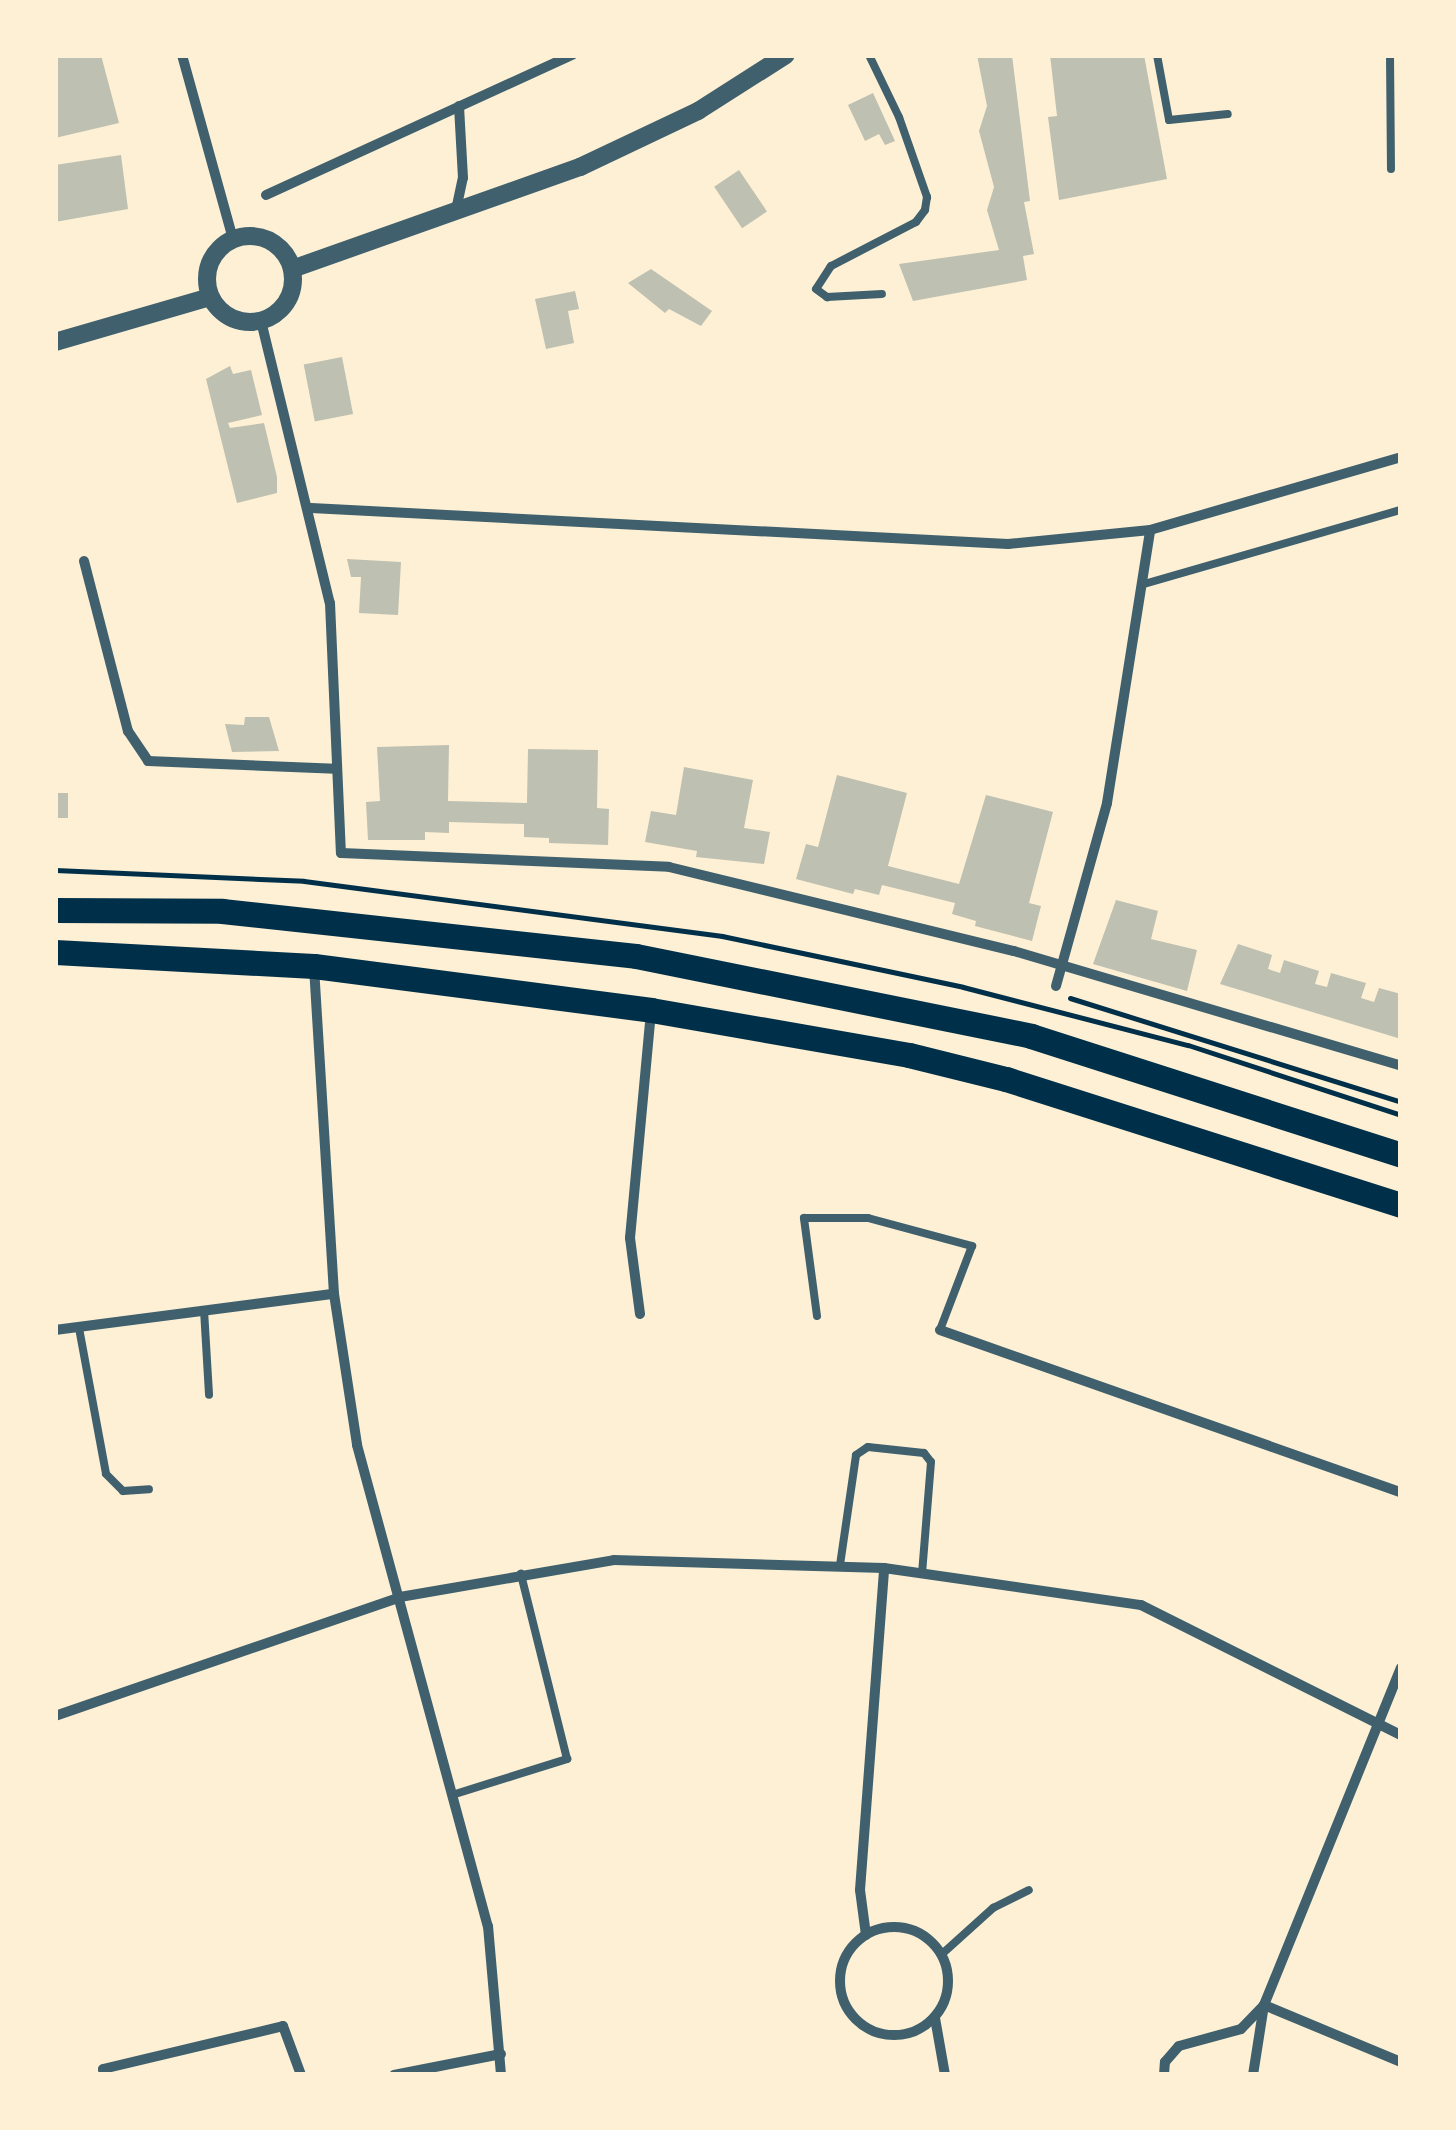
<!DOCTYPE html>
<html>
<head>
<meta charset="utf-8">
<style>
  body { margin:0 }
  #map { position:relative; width:1456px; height:2130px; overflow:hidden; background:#fdf0d5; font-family:"DejaVu Sans",sans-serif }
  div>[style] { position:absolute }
  .building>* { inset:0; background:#bec0b2; transform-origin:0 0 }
  .path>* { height:5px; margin:-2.5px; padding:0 2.5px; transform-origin:2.5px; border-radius:2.5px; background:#003049 }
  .service>* { height:8px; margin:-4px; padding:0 4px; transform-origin:4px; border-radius:4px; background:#3f606c }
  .minor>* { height:10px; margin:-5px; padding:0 5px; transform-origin:5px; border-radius:5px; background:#3f606c }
  .minor>.ring { margin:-5px; padding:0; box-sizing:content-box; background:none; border:10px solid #3f606c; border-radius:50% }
  .tertiary>* { height:18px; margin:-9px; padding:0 9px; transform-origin:9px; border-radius:9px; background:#3f606c }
  .tertiary>.ring { margin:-9px; padding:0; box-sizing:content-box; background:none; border:18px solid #3f606c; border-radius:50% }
  .trunk>* { height:25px; margin:-12.5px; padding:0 12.5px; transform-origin:12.5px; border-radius:12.5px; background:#003049 }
  span { translate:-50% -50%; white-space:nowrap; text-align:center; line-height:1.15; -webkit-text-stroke:8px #fdf0d5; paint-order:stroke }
  .frame { position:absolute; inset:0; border:58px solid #fdf0d5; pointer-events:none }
</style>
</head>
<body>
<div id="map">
  <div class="building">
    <div style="clip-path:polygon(55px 55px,101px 55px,119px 123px,55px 138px)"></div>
    <div style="clip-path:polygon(977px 55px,1012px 55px,1030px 201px,1024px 202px,1034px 254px,1023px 256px,1027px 280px,913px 301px,899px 264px,999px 250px,987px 210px,994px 187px,979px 131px,987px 106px)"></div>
    <div style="clip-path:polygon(1050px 55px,1144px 55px,1167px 179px,1059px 200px,1048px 117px,1057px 116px)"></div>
    <div style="clip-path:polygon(873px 93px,895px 141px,885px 145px,879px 134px,865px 141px,848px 105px)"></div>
    <div style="clip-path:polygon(121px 155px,128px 209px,55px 222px,55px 165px)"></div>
    <div style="left:739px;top:170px;width:50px;height:30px;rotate:56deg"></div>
    <div style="clip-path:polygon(651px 269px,712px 311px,701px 326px,669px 309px,665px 313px,628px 283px)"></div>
    <div style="clip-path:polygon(575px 291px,579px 309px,568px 311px,574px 343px,546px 349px,535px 299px)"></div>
    <div style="left:342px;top:357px;width:58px;height:39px;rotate:79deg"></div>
    <div style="clip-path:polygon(230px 366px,233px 374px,251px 370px,262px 415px,228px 423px,230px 428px,264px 423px,277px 477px,277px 493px,237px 503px,206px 379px)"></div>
    <div style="clip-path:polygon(347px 559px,401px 562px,398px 615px,359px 613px,361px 577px,351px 577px)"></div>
    <div style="clip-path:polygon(245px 717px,269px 717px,279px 751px,232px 752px,225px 724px,244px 725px)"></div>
    <div style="clip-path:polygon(449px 745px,448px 801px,527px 803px,528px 749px,598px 750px,597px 808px,609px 809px,608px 845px,549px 843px,549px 838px,524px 837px,524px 824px,449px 822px,449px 833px,425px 832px,425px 840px,368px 840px,366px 802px,380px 801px,377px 747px)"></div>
    <div style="clip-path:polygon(684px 767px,753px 780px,744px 828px,770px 832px,764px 864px,696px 857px,697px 851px,645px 842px,651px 811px,676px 815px)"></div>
    <div style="clip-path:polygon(837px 775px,907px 793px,888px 866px,959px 884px,986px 795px,1053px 812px,1029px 903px,1041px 906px,1032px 941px,975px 926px,976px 921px,952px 914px,955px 903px,882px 885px,879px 895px,855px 889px,853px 894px,796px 879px,806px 844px,818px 847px)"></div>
    <div style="left:55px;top:793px;width:13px;height:25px"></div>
    <div style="clip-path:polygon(1116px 900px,1158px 911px,1151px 939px,1197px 950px,1187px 991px,1093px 964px)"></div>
    <div style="clip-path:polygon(1238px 944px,1272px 955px,1268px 969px,1280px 973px,1284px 960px,1319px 971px,1315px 984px,1327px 987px,1331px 973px,1366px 983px,1361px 998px,1374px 1002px,1379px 988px,1401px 994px,1401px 1039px,1220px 984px)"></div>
  </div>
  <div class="path">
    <div style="left:55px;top:870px;width:249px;rotate:2.5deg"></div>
    <div style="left:304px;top:881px;width:422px;rotate:7.5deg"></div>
    <div style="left:722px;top:936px;width:246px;rotate:11.9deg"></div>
    <div style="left:963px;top:987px;width:232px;rotate:14.5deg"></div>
    <div style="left:1188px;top:1045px;width:224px;rotate:18.2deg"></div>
    <div style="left:1070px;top:998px;width:347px;rotate:17.4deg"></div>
  </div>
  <div class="service">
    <div style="left:869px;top:55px;width:69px;rotate:64.2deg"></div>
    <div style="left:899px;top:117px;width:85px;rotate:70.7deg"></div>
    <div style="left:927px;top:197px;width:13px;rotate:99deg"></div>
    <div style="left:925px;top:210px;width:15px;rotate:127deg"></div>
    <div style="left:916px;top:222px;width:96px;rotate:152.6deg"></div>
    <div style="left:831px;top:266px;width:27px;rotate:123deg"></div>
    <div style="left:816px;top:289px;width:14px;rotate:36deg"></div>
    <div style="left:827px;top:297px;width:55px;rotate:-3.1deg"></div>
    <div style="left:1157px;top:55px;width:66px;rotate:79.5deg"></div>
    <div style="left:1169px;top:120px;width:59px;rotate:-5.8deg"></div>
    <div style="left:1390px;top:55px;width:114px;rotate:89.5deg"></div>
    <div style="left:1144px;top:584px;width:267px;rotate:-16.1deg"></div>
    <div style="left:204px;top:1310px;width:85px;rotate:86.6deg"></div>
    <div style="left:817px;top:1316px;width:99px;rotate:-97.6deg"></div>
    <div style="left:804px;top:1218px;width:64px"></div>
    <div style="left:868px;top:1218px;width:108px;rotate:15.1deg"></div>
    <div style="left:972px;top:1246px;width:90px;rotate:110.9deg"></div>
    <div style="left:79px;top:1328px;width:148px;rotate:79.5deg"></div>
    <div style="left:106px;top:1474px;width:24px;rotate:45deg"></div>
    <div style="left:123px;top:1491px;width:26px;rotate:-4deg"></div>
    <div style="left:840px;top:1565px;width:111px;rotate:-81.7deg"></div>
    <div style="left:856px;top:1455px;width:14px;rotate:-34deg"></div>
    <div style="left:868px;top:1447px;width:56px;rotate:6.1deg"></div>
    <div style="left:924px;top:1453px;width:11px;rotate:52deg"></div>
    <div style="left:931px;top:1462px;width:111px;rotate:94.6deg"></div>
    <div style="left:452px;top:1795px;width:121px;rotate:-17.4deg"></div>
    <div style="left:567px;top:1759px;width:191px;rotate:-104deg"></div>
    <div style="left:942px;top:1954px;width:69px;rotate:-42deg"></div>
    <div style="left:993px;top:1908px;width:40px;rotate:-26.6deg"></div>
  </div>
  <div class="minor">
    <div style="left:182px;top:55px;width:191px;rotate:74.5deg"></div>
    <div style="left:266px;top:195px;width:337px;rotate:-24.6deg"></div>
    <div style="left:456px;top:210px;width:33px;rotate:-78deg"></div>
    <div style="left:463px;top:178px;width:72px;rotate:-93.2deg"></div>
    <div style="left:261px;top:321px;width:290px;rotate:76.3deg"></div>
    <div style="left:330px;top:603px;width:250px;rotate:87.5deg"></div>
    <div style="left:341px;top:853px;width:328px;rotate:2.4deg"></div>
    <div style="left:669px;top:867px;width:355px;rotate:13.7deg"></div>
    <div style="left:1014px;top:951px;width:404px;rotate:16.5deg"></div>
    <div style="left:311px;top:508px;width:698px;rotate:2.96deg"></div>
    <div style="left:1008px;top:544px;width:143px;rotate:-5.6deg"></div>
    <div style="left:1150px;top:530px;width:261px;rotate:-16.2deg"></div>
    <div style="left:84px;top:561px;width:176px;rotate:75.5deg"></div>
    <div style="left:128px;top:731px;width:36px;rotate:56deg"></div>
    <div style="left:148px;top:761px;width:187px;rotate:2.4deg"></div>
    <div style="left:314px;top:967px;width:328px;rotate:86.5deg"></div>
    <div style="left:334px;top:1294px;width:153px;rotate:81.3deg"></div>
    <div style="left:357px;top:1445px;width:499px;rotate:74.8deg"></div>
    <div style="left:488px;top:1926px;width:150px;rotate:85deg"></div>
    <div style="left:1056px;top:986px;width:190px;rotate:-74.4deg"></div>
    <div style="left:1107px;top:803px;width:276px;rotate:-81deg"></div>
    <div style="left:640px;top:1314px;width:77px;rotate:-97.5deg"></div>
    <div style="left:630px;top:1238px;width:228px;rotate:-84.7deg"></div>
    <div style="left:55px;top:1330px;width:281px;rotate:-7.4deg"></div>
    <div style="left:940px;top:1330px;width:489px;rotate:19.4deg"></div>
    <div style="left:55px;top:1716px;width:365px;rotate:-19deg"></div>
    <div style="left:400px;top:1597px;width:217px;rotate:-9.8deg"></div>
    <div style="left:614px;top:1560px;width:270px;rotate:1.7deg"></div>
    <div style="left:884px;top:1568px;width:260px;rotate:8.2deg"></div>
    <div style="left:1141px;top:1605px;width:291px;rotate:26.6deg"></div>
    <div class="ring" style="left:840px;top:1927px;width:98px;height:98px"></div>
    <div style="left:866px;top:1935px;width:45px;rotate:-97.6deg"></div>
    <div style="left:860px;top:1890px;width:323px;rotate:-85.7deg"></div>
    <div style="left:935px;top:2018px;width:58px;rotate:80deg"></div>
    <div style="left:104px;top:2075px;width:6px;rotate:-99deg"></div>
    <div style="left:103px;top:2069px;width:185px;rotate:-13.4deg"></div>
    <div style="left:283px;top:2026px;width:52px;rotate:69.8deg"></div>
    <div style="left:394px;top:2075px;width:109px;rotate:-11.1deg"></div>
    <div style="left:1164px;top:2075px;width:13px;rotate:-86deg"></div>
    <div style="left:1165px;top:2062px;width:21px;rotate:-49deg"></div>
    <div style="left:1179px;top:2046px;width:64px;rotate:-15.3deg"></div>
    <div style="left:1241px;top:2029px;width:33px;rotate:-46deg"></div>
    <div style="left:1264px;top:2005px;width:148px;rotate:22.6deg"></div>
    <div style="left:1253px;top:2075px;width:71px;rotate:-81.1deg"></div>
    <div style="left:1264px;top:2005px;width:364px;rotate:-67.9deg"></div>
  </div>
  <div class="tertiary">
    <div class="ring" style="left:207px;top:236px;width:68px;height:68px"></div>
    <div style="left:292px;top:269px;width:306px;rotate:-19.5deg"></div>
    <div style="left:580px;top:167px;width:131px;rotate:-25.4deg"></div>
    <div style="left:698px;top:111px;width:104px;rotate:-32.5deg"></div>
    <div style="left:55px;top:342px;width:161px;rotate:-16.2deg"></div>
  </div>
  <div class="trunk">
    <div style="left:55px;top:910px;width:167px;rotate:0.3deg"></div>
    <div style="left:222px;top:911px;width:416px;rotate:6.2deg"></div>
    <div style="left:636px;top:956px;width:403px;rotate:11.4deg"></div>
    <div style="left:1031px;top:1036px;width:389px;rotate:17.8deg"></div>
    <div style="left:55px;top:952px;width:259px;rotate:3.1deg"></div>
    <div style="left:314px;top:966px;width:340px;rotate:7.4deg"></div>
    <div style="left:651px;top:1010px;width:262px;rotate:9.9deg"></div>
    <div style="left:909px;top:1055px;width:100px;rotate:13.9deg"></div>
    <div style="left:1006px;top:1079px;width:415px;rotate:17.7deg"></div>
  </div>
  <div class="frame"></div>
</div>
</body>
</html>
